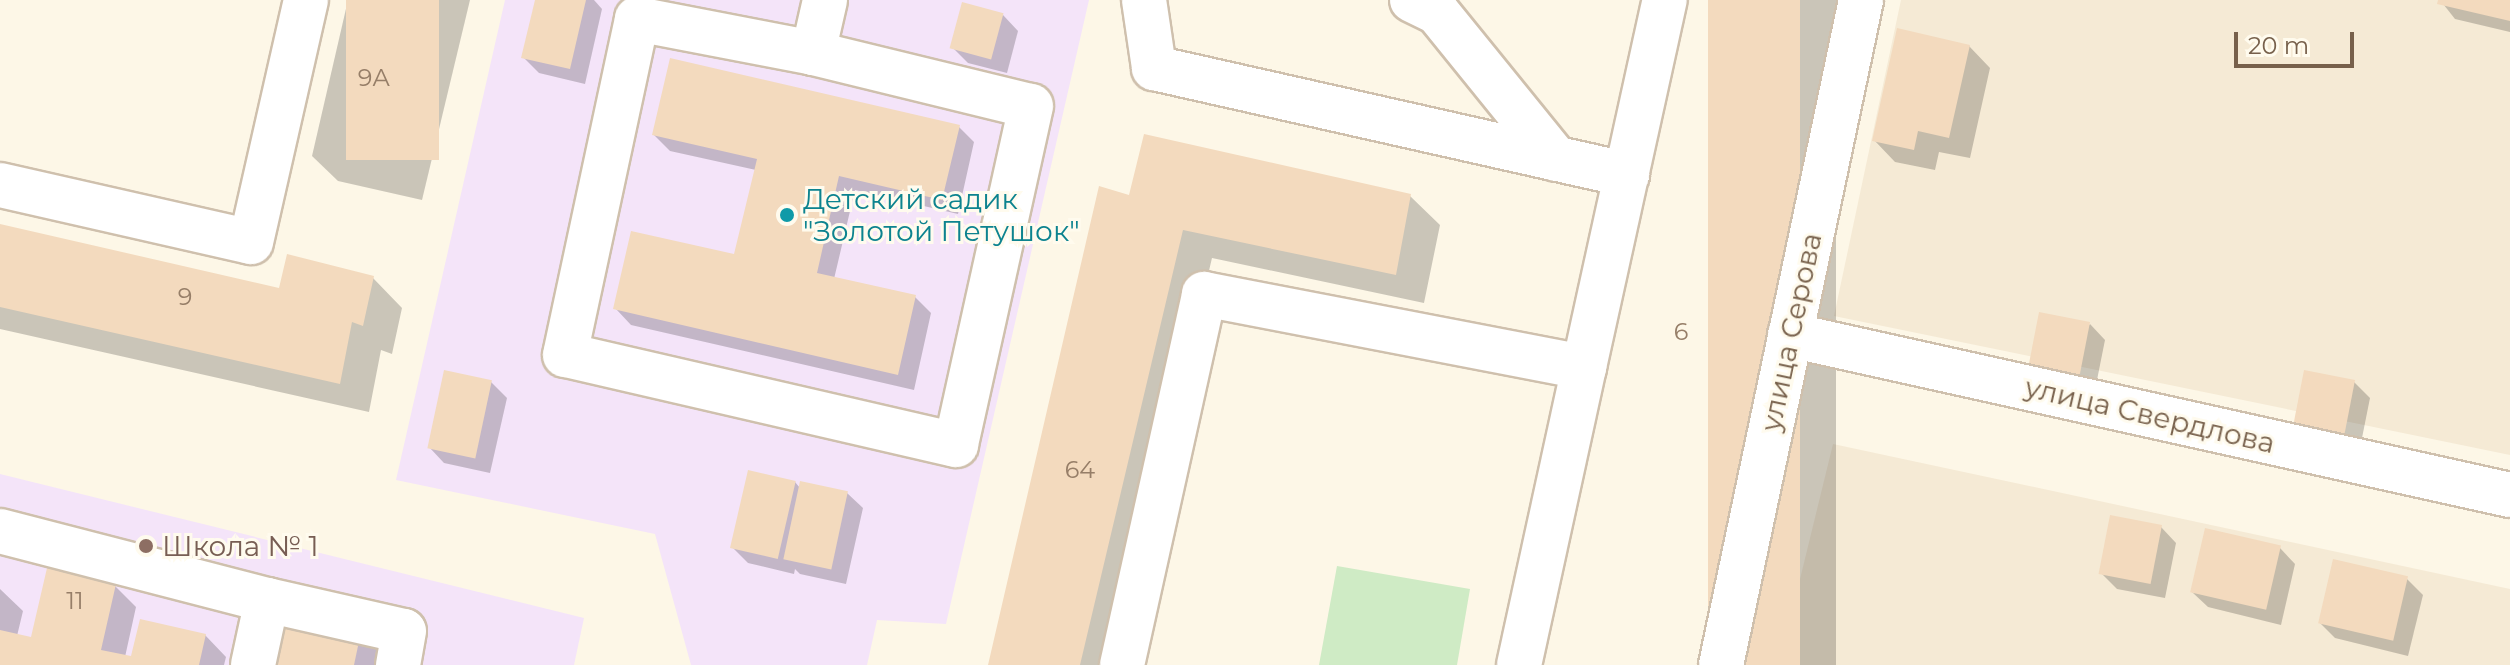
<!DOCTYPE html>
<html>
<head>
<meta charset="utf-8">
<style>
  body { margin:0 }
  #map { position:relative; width:2510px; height:665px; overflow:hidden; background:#fdf7e7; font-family:Montserrat,sans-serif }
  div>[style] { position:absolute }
  .residential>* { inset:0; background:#f5ead5 }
  .education>* { inset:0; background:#f4e4f9 }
  .green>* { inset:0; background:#cfebc5 }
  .shadow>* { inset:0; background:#0003; transform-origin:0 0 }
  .building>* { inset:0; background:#f3dabe; transform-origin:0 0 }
  .roads { filter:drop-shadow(2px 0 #cfc0ad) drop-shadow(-2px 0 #cfc0ad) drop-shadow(0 2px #cfc0ad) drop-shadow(0 -2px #cfc0ad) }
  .minor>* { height:44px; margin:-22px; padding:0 22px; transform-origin:22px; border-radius:22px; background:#fff }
  .dots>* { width:22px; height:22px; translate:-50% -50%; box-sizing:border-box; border:4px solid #fffbee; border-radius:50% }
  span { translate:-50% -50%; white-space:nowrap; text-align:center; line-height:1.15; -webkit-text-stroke:6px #fffbee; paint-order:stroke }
  .number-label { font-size:24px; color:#967e68 }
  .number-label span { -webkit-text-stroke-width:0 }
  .culture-label { font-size:28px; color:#0d838f }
  .left { translate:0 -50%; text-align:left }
  .street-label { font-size:28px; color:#77604b }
  .education-label { font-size:28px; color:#785e54 }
  .scale { position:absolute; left:2234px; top:32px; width:120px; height:36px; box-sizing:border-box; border:4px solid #77604b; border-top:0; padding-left:10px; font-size:24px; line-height:28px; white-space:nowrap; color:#77604b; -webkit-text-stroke:6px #fffbee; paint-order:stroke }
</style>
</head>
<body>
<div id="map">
  <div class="residential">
    <div style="clip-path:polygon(1901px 0,2510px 0,2510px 455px,1834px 316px)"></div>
    <div style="clip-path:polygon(1833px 444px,2510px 589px,2510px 665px,1779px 665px)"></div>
  </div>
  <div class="education">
    <div style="clip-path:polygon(505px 0,1089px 0,946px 624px,877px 620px,867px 665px,691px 665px,655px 534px,396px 480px)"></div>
    <div style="clip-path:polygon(0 474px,584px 618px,574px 665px,0 665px)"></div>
  </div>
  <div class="green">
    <div style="clip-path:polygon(1337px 566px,1470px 589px,1457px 665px,1319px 665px)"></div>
  </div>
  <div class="shadow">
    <div style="clip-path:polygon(348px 0,470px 0,422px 200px,338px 181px,312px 156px)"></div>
    <div style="clip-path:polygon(537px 0,594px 0,602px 9px,585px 84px,539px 73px,524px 58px)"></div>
    <div style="left:1710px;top:0;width:126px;height:681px"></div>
    <div style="clip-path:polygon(2440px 0,2510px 0,2510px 32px,2455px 19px)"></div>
    <div style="clip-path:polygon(1003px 15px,1018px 31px,1007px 73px,968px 63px,952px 47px)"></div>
    <div style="clip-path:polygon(1969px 46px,1990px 68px,1970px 158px,1939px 152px,1935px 170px,1895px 162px,1874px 140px)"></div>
    <div style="clip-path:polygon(959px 127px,974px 142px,958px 214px,855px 190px,834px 279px,915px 297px,931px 313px,914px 390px,631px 325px,616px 309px,736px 257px,756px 170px,670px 151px,654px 135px)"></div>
    <div style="clip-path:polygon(1410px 196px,1440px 225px,1424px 303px,1212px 258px,1116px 665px,990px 665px,1130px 198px)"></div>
    <div style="clip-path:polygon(0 226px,281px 290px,373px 278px,402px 308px,392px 354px,381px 350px,369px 412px,0 329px)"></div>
    <div style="clip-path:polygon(2090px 324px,2105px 340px,2094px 395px,2045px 385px)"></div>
    <div style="clip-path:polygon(491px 382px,507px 398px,490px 473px,444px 463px,429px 447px)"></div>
    <div style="clip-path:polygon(2354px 382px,2370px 398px,2359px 453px,2310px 444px)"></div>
    <div style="clip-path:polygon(795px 482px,800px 488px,847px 493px,863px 508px,846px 584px,800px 574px,795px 569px,794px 574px,748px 563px,732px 547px)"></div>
    <div style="clip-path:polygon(2161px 527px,2176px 543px,2165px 598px,2117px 589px,2101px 573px)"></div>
    <div style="clip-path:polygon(2280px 548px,2295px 564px,2281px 625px,2208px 607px,2192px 592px)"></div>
    <div style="clip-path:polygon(2407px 579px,2423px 595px,2408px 656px,2335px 638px,2320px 623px)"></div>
    <div style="clip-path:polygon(115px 586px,136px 607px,125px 657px,133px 659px,205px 635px,226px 657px,224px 665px,0 665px,0 589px,23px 611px,17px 636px,33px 640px)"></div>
    <div style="clip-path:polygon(361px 629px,382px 651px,379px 665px,276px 665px)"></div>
  </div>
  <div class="building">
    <div style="left:346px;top:0;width:93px;height:160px"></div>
    <div style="clip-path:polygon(535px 0,586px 0,570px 69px,521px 58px)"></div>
    <div style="left:1708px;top:0;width:92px;height:681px"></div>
    <div style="clip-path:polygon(2438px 0,2510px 0,2510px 21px,2437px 4px)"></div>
    <div style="left:962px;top:2px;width:43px;height:48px;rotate:15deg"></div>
    <div style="clip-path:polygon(1897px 28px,1970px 45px,1949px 138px,1918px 131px,1914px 150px,1872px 141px)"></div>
    <div style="clip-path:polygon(670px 58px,960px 125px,942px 200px,839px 176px,817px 273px,916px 295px,898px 375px,613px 309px,631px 231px,734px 254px,757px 159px,652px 135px)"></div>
    <div style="clip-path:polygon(1144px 134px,1411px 194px,1396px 275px,1183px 230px,1080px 665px,988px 665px,1099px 186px,1129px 195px)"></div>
    <div style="clip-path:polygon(0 224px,279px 288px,287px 254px,374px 276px,363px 326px,352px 322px,340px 384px,0 307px)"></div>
    <div style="left:2039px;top:312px;width:52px;height:59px;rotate:11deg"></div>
    <div style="left:444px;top:370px;width:49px;height:80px;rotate:12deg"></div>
    <div style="left:2304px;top:370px;width:52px;height:60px;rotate:11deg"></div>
    <div style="left:748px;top:470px;width:49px;height:80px;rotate:13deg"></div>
    <div style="left:800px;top:481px;width:49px;height:80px;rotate:12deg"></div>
    <div style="left:2110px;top:515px;width:53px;height:60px;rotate:11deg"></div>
    <div style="left:2205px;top:528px;width:78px;height:66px;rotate:13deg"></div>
    <div style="left:2333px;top:559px;width:77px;height:66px;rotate:13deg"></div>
    <div style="clip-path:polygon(47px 568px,116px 584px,101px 650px,131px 656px,140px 619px,206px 634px,199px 665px,0 665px,0 630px,31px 637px)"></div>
    <div style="clip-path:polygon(286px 610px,362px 627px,354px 665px,274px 665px)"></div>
  </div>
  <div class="roads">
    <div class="minor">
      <div style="left:1144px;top:0;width:69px;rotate:81.6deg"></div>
      <div style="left:1154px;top:68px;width:485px;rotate:12.7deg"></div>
      <div style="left:1412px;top:0;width:28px;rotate:26deg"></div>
      <div style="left:1437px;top:12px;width:189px;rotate:51deg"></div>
      <div style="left:637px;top:19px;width:179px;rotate:10.9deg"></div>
      <div style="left:813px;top:53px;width:224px;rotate:13.7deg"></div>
      <div style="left:1031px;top:106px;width:347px;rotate:102.5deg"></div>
      <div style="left:956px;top:445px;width:401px;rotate:-167deg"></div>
      <div style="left:565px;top:355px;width:344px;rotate:-77.9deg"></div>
      <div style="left:813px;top:53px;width:54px;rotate:-77.2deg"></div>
      <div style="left:0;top:185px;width:257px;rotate:12.8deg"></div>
      <div style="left:251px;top:242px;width:248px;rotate:-77.2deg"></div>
      <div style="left:1790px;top:335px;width:738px;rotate:12.53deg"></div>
      <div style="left:1584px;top:367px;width:376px;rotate:-77.6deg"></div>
      <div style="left:0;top:531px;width:276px;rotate:14.5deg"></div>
      <div style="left:267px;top:600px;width:66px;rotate:102.2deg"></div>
      <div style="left:267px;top:600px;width:140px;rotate:12.8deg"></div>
      <div style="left:404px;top:631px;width:35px;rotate:100deg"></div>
      <div style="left:1122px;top:665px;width:380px;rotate:-77.5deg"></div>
      <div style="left:1204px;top:294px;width:387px;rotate:10.9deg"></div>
      <div style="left:1584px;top:367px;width:305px;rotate:102.3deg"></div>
      <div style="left:1721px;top:665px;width:680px;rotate:-78.11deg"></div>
    </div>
  </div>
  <div class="dots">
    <div style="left:787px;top:215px;background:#0f9aa8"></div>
    <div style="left:146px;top:546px;background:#8d6e63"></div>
  </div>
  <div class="number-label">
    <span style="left:374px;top:78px">9А</span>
    <span style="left:185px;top:297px">9</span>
    <span style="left:1681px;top:332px">6</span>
    <span style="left:1080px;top:470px">64</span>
    <span style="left:75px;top:601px">11</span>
  </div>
  <div class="culture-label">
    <span class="left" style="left:803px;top:215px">Детский садик<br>"Золотой Петушок"</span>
  </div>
  <div class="street-label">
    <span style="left:1791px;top:332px;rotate:-78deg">улица Серова</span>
    <span style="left:2150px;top:415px;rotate:13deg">улица Свердлова</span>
  </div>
  <div class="education-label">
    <span class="left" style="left:162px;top:546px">Школа № 1</span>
  </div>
  <div class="scale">20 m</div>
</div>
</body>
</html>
